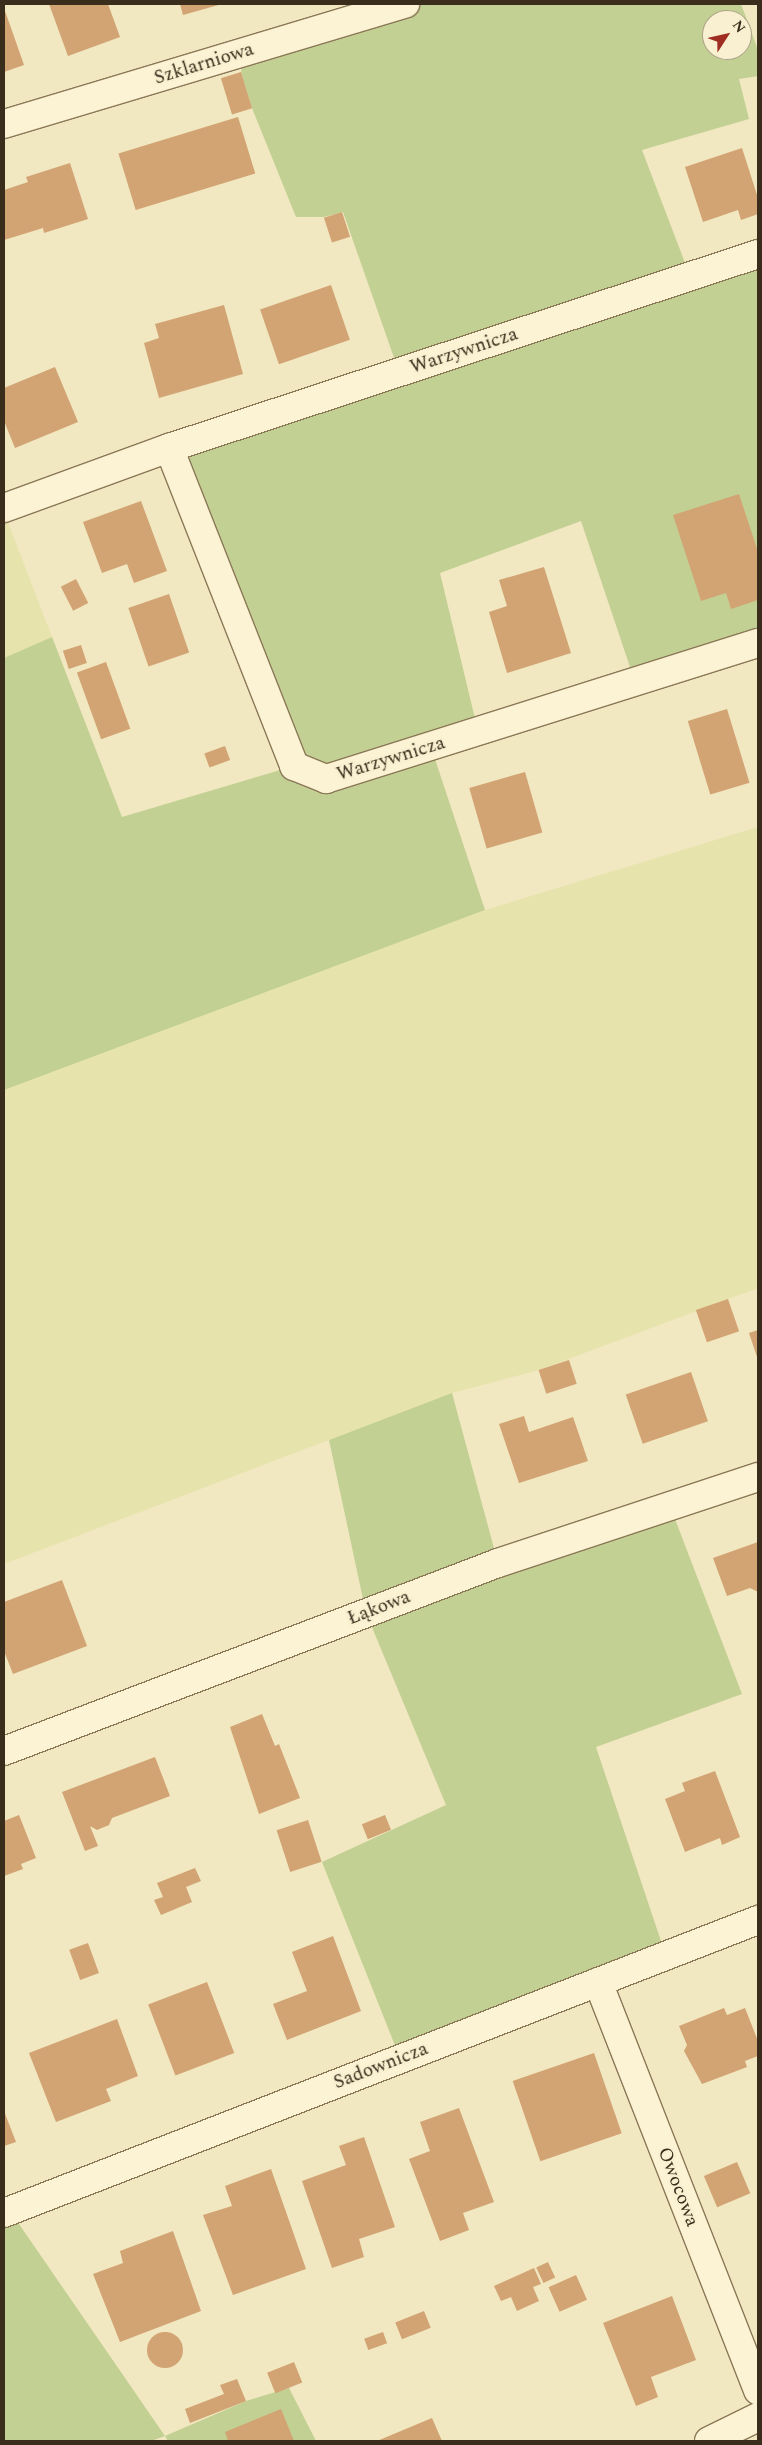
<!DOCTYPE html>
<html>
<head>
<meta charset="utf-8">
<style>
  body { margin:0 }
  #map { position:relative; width:762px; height:2445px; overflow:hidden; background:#f1e7c0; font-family:Spectral,serif }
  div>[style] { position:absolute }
  .farmland>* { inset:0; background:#e7e3ad }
  .green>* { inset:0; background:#c3d093 }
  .building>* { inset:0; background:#d2a373; transform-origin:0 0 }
  .round { border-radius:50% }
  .roads { filter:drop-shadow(1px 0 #8b7857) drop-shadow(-1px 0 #8b7857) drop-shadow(0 1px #8b7857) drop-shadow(0 -1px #8b7857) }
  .minor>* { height:28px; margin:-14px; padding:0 14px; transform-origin:14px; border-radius:14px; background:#fbf3d4 }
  span { translate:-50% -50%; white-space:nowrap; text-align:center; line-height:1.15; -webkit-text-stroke:4.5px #f8f0d0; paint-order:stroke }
  .street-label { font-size:19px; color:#3a2d1c }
  .frame { position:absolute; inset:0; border:5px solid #3a2d1c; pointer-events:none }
  .north { position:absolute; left:702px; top:10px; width:50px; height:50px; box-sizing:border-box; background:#f8f0d0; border:1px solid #aca288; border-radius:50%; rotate:55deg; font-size:14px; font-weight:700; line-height:20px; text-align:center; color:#3a2d1c }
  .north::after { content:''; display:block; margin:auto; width:18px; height:22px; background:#9f2d22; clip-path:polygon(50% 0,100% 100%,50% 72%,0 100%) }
</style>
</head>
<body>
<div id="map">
  <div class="farmland">
    <div style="clip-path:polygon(4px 512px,52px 637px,4px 658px)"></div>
    <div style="clip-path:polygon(758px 827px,758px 1288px,539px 1370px,452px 1393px,4px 1564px,4px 1090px,485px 910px)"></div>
  </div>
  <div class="green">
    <div style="clip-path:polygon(evenodd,348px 4px,741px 4px,758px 50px,758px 76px,739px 79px,749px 119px,642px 150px,690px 276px,758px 254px,758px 643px,635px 682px,581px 521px,440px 573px,478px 731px,431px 747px,485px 910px,4px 1090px,4px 658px,52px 637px,122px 817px,294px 766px,169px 448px,399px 372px,343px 212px,324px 217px,296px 217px,252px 108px,241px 72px,246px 51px,353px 19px,348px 4px,712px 20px,742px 20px,742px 50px,712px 50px,712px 20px)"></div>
    <div style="clip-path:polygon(452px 1393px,498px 1563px,670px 1506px,742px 1694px,596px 1747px,666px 1956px,400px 2058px,322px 1862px,446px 1805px,366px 1613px,329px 1440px)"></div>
    <div style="clip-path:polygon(10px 2211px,165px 2436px,246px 2401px,289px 2388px,316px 2441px,168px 2441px,165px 2436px,151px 2441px,4px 2441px,4px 2213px)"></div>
  </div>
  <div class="building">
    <div style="clip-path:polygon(49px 4px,108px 4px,120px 37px,68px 56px)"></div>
    <div style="clip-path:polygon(180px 4px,222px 4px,183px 15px)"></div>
    <div style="clip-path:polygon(4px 8px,24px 65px,4px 72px)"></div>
    <div style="left:241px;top:72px;width:38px;height:21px;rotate:73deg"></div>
    <div style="left:238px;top:117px;width:59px;height:125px;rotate:73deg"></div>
    <div style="clip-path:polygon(742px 148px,758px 198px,758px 214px,741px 220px,738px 210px,703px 222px,685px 167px)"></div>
    <div style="clip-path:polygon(70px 163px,88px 219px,44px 233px,43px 228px,4px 240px,4px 190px,28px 182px,26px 177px)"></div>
    <div style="left:342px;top:212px;width:26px;height:19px;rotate:72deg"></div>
    <div style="left:331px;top:285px;width:58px;height:75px;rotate:71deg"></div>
    <div style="clip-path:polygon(224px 305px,243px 374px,159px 398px,144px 343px,159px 338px,155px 324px)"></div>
    <div style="clip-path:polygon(55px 367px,78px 422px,15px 448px,4px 421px,4px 388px)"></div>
    <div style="clip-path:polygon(739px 494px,758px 552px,758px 600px,731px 609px,726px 593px,701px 601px,673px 515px)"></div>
    <div style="clip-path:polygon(141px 501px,167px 571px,134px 583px,127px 564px,102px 573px,83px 522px)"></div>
    <div style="clip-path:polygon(544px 567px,571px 653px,507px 673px,489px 612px,507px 606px,499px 580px)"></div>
    <div style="left:76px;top:579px;width:27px;height:17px;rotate:63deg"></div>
    <div style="left:169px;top:594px;width:62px;height:43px;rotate:71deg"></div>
    <div style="left:81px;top:645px;width:19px;height:19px;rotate:72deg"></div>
    <div style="left:106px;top:662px;width:71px;height:31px;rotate:70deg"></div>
    <div style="left:727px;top:709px;width:77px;height:41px;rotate:73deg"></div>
    <div style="left:225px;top:746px;width:15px;height:22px;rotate:70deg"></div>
    <div style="left:525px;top:772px;width:63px;height:58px;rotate:74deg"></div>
    <div style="left:728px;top:1299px;width:34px;height:34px;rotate:71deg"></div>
    <div style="clip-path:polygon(758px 1330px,758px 1360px,749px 1333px)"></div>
    <div style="left:569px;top:1360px;width:25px;height:32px;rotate:72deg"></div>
    <div style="left:691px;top:1372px;width:52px;height:69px;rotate:71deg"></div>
    <div style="clip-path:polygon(524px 1416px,529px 1432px,573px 1417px,588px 1461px,519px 1483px,499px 1424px)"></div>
    <div style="clip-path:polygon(758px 1542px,758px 1592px,750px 1588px,727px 1596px,713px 1558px)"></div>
    <div style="clip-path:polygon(62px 1580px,87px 1646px,13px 1674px,4px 1651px,4px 1602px)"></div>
    <div style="clip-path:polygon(262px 1714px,275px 1746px,279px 1744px,300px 1798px,259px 1814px,230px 1727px)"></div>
    <div style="clip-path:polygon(155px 1757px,170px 1796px,112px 1818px,109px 1825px,97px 1830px,90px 1826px,98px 1846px,85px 1851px,62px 1792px)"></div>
    <div style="clip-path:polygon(715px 1771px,740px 1837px,722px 1845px,720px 1838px,685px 1852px,665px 1799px,685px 1791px,682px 1783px)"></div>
    <div style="clip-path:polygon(19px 1815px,36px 1858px,21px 1864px,23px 1869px,4px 1876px,4px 1821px)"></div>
    <div style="left:385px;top:1815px;width:16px;height:25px;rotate:68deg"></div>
    <div style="left:308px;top:1820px;width:44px;height:33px;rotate:72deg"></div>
    <div style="clip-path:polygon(195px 1868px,201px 1881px,186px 1887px,192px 1902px,161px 1915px,154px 1900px,163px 1897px,157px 1883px)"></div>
    <div style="clip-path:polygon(333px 1936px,361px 2011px,287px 2040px,273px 2004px,307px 1991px,292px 1952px)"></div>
    <div style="left:88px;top:1943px;width:32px;height:20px;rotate:70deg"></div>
    <div style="left:207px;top:1982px;width:76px;height:63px;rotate:69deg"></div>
    <div style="clip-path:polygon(724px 2008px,727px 2015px,745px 2008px,758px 2041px,758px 2056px,745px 2061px,747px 2067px,702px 2084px,684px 2051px,687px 2045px,679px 2026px)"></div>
    <div style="clip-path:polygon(117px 2019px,138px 2076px,106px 2089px,111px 2101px,56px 2122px,29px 2053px)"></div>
    <div style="left:594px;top:2053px;width:85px;height:86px;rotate:71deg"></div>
    <div style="clip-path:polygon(459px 2108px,494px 2202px,463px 2213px,469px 2230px,440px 2241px,409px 2159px,430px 2151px,420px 2122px)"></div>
    <div style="clip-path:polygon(4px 2111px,16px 2142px,4px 2146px)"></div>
    <div style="clip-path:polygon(364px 2137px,395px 2227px,359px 2239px,364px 2257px,332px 2268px,302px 2181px,346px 2165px,339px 2146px)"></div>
    <div style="left:737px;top:2162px;width:34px;height:36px;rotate:67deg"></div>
    <div style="clip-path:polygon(271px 2169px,306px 2269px,233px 2295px,203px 2215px,232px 2206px,225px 2186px)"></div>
    <div style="clip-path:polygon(173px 2231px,201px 2311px,120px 2342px,93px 2274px,123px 2263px,120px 2251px)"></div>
    <div style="left:548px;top:2262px;width:17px;height:13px;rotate:65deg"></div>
    <div style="clip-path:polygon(534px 2268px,541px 2284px,533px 2287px,539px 2301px,517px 2311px,511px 2297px,501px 2301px,494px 2286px)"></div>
    <div style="left:576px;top:2275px;width:27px;height:30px;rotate:66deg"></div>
    <div style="clip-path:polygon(672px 2296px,696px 2360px,651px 2377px,658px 2397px,636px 2406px,603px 2323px)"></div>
    <div style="left:424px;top:2311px;width:18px;height:31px;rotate:68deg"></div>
    <div class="round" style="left:147px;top:2332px;width:36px;height:36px"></div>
    <div style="left:383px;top:2332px;width:12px;height:20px;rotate:70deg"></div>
    <div style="left:294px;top:2362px;width:22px;height:29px;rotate:68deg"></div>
    <div style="clip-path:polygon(237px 2379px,246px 2401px,190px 2423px,185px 2409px,224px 2394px,220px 2385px)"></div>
    <div style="clip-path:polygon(281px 2409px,294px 2441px,228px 2441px,225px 2432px)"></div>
    <div style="clip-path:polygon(432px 2418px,442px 2441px,377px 2441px)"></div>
  </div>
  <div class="roads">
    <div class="minor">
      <div style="left:4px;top:124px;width:419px;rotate:-16.7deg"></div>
      <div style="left:169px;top:448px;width:342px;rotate:68.5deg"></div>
      <div style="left:294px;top:766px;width:35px;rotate:22deg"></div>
      <div style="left:326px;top:779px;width:453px;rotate:-17.5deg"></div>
      <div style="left:4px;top:508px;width:176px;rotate:-20deg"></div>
      <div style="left:169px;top:448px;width:620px;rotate:-18.23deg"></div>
      <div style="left:4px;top:1751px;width:529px;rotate:-20.84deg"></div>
      <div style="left:498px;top:1563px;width:274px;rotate:-18.3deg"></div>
      <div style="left:598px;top:1982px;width:439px;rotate:68.6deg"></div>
      <div style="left:4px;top:2213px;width:809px;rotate:-21.24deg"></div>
      <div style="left:709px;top:2441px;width:55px;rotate:-26.1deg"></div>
    </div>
  </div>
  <div class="street-label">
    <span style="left:204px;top:64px;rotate:-17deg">Szklarniowa</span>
    <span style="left:464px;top:351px;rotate:-18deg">Warzywnicza</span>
    <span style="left:391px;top:759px;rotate:-17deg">Warzywnicza</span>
    <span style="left:379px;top:1608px;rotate:-21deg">Łąkowa</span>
    <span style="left:381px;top:2066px;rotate:-21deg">Sadownicza</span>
    <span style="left:678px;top:2187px;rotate:69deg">Owocowa</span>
  </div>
  <div class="frame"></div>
  <div class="north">N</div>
</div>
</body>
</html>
